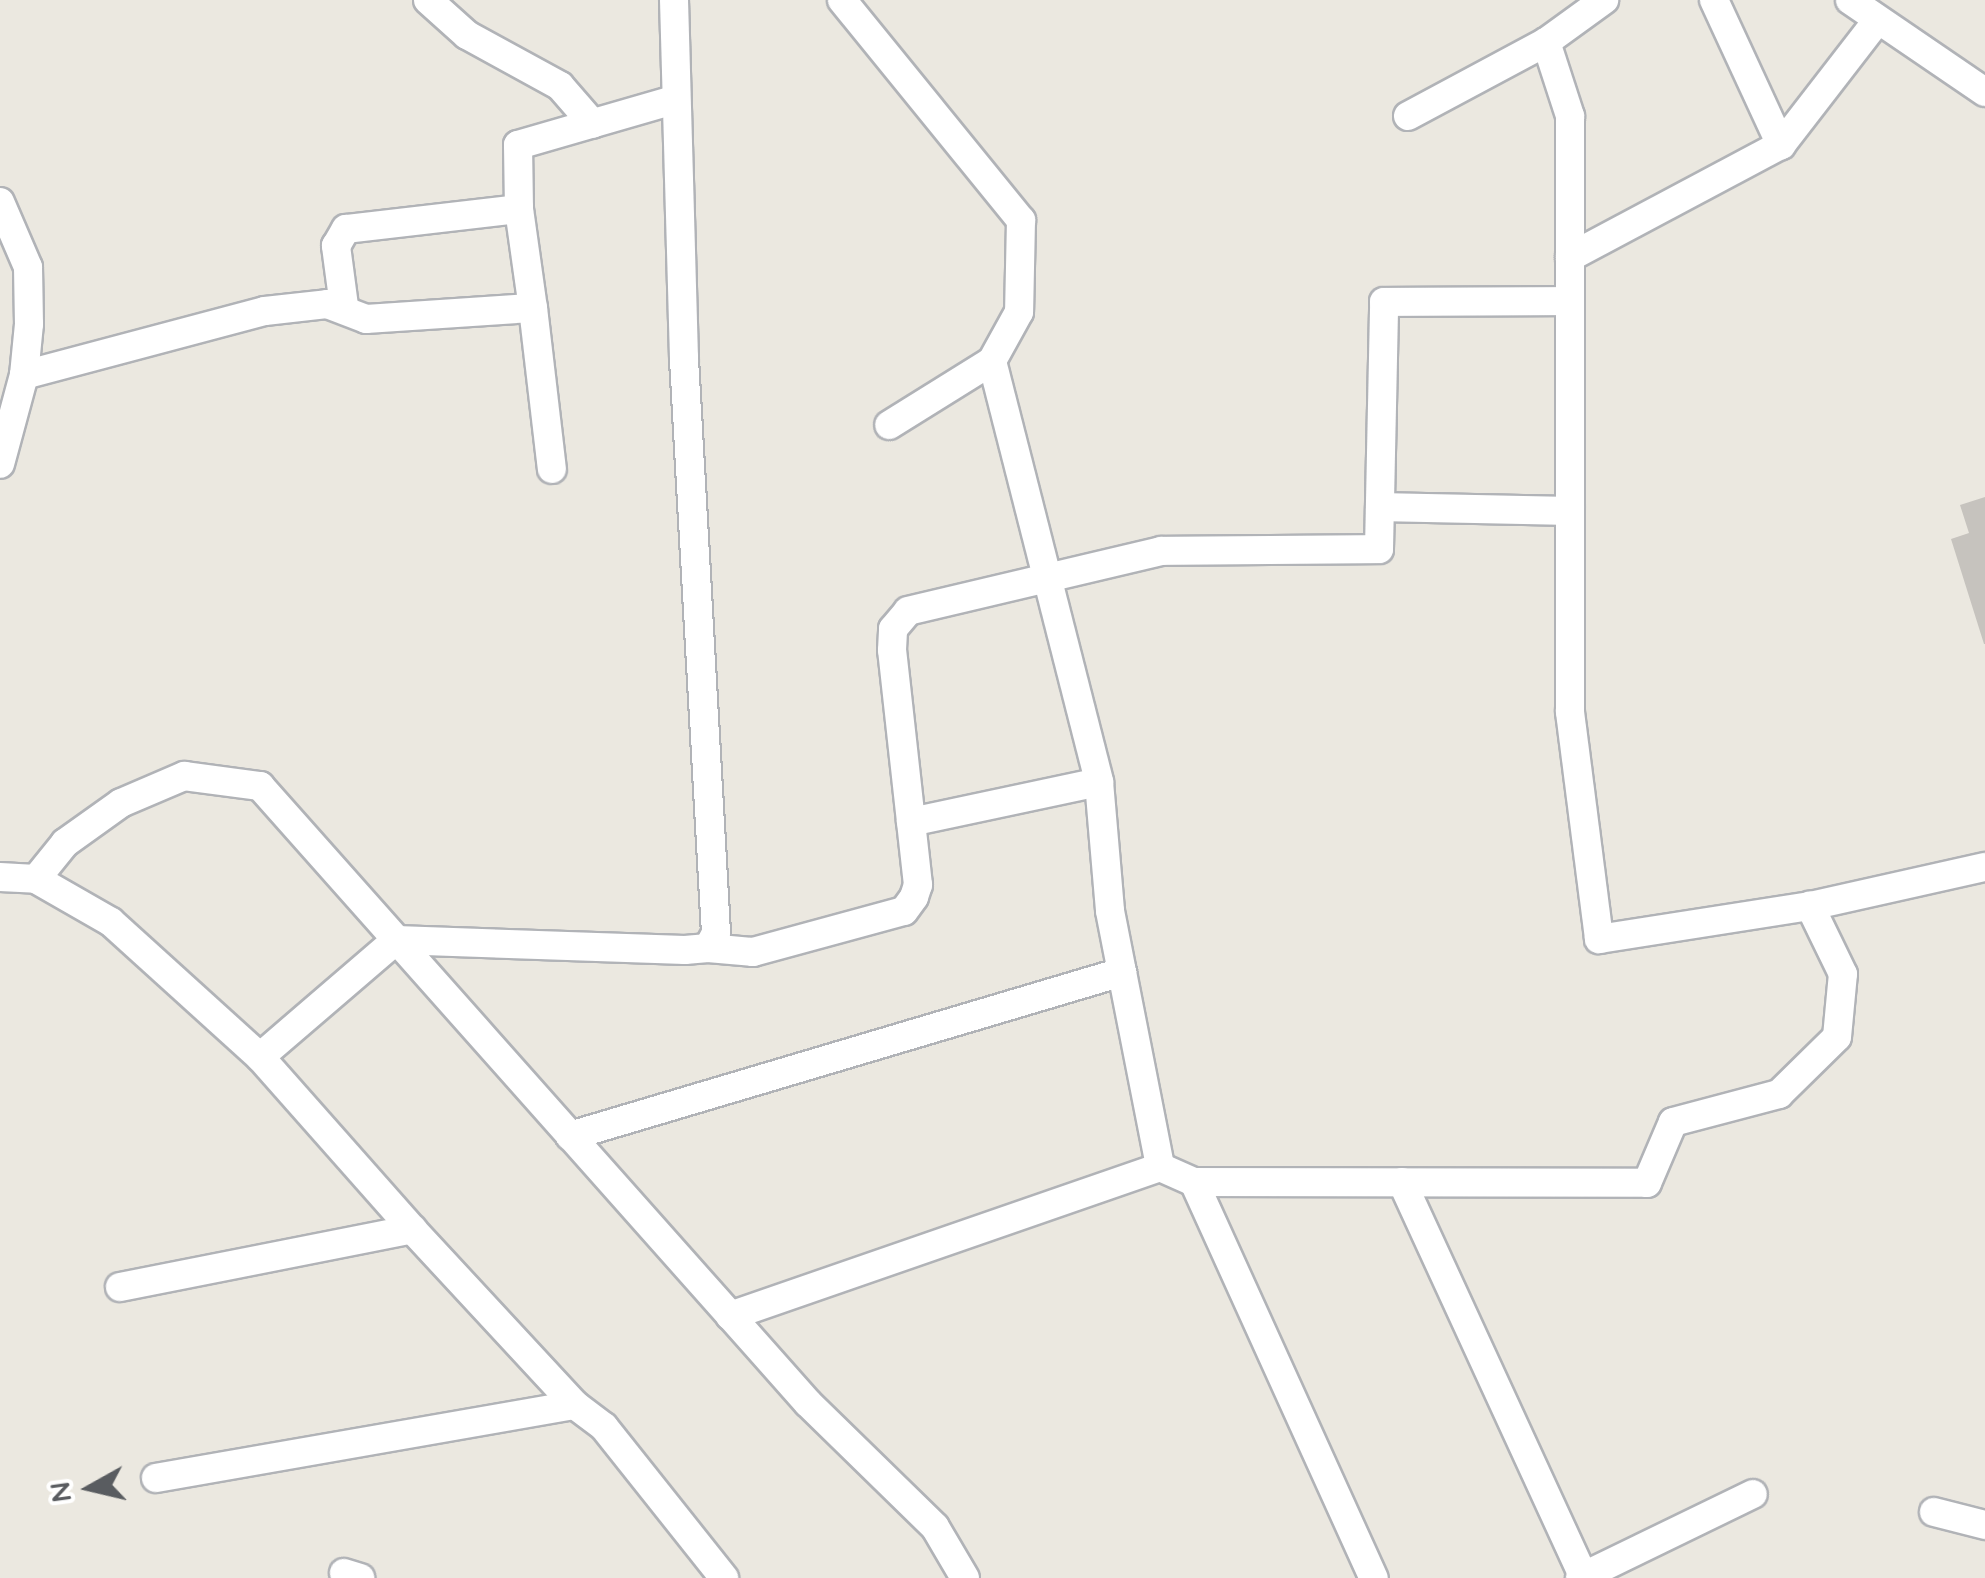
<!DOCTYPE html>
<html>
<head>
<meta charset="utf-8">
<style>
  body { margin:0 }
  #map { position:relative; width:1985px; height:1578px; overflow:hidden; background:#ebe8e0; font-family:Quicksand,sans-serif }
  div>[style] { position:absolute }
  .building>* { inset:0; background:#c6c3be }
  .roads { filter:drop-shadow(2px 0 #b1b3b7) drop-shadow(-2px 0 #b1b3b7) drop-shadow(0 2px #b1b3b7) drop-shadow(0 -2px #b1b3b7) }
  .minor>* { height:28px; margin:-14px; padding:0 14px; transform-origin:14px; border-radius:14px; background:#fff }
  span { translate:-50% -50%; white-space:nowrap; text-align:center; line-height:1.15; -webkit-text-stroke:9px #fff; paint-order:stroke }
  .north { position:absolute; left:40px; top:1438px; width:100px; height:100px; -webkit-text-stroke:8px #fff; paint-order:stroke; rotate:262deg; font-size:28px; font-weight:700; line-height:40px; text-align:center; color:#595c60 }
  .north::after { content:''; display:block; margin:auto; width:35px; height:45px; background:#595c60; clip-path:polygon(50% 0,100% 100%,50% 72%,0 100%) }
</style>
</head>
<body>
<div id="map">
  <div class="building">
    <div style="clip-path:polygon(1985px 497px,1985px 644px,1984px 644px,1951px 539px,1969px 533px,1960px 505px)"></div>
  </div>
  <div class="roads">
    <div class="minor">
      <div style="left:428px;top:0;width:52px;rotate:41.9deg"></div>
      <div style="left:467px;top:35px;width:106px;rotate:28.7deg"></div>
      <div style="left:560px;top:86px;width:50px;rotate:49deg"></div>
      <div style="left:842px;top:0;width:284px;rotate:50.9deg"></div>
      <div style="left:1021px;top:220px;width:92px;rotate:91.2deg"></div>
      <div style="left:1019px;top:312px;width:56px;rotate:118.9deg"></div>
      <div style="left:992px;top:361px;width:121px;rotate:148.1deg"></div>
      <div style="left:1714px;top:0;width:160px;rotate:65.2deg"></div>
      <div style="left:1850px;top:0;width:163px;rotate:34.3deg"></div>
      <div style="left:1546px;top:42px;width:78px;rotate:72deg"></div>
      <div style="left:1570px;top:116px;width:596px;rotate:90deg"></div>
      <div style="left:1570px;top:712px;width:229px;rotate:82.7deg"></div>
      <div style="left:1599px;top:939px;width:214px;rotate:-8.9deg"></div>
      <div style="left:1408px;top:116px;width:157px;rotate:-28.2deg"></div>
      <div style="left:1546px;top:42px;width:72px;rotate:-35.9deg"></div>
      <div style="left:0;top:202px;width:71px;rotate:66.7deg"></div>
      <div style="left:28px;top:267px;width:57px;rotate:89deg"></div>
      <div style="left:29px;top:324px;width:51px;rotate:95.6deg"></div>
      <div style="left:24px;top:375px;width:92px;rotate:105.1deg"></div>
      <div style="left:519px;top:209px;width:100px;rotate:82deg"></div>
      <div style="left:1570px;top:257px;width:239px;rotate:-28deg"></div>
      <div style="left:1781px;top:145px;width:157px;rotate:-52.3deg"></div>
      <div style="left:344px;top:306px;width:61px;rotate:-97.6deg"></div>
      <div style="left:336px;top:246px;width:20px;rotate:-60deg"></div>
      <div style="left:346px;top:229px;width:174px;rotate:-6.6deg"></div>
      <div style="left:519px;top:209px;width:64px;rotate:-90.9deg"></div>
      <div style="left:518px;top:145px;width:162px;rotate:-16.1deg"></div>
      <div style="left:992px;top:361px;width:434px;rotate:75.7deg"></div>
      <div style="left:1099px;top:782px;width:129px;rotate:85.1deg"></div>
      <div style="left:1110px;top:911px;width:261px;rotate:78.9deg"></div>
      <div style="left:24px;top:375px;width:249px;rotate:-14.9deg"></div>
      <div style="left:265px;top:311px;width:62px;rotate:-6.4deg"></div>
      <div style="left:327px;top:304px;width:42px;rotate:21deg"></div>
      <div style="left:366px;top:319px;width:167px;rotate:-3.8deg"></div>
      <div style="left:533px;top:308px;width:162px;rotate:83.3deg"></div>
      <div style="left:1380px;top:507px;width:190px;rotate:1.2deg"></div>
      <div style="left:911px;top:822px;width:192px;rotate:-12deg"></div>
      <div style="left:0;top:877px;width:36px;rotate:3deg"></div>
      <div style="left:36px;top:879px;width:86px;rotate:29.8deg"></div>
      <div style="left:111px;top:922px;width:201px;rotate:42.2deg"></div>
      <div style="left:260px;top:1057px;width:230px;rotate:48.5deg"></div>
      <div style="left:412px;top:1229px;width:240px;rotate:47.2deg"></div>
      <div style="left:575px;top:1405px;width:36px;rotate:37deg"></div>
      <div style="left:604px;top:1427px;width:193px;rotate:51.5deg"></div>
      <div style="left:36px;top:879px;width:46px;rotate:-51.1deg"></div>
      <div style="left:65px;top:843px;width:69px;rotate:-35.5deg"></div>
      <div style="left:121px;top:803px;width:69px;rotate:-23.2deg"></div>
      <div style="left:184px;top:776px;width:77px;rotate:7.5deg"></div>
      <div style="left:260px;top:786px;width:825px;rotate:48.39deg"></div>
      <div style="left:808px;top:1403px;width:177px;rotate:44.3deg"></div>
      <div style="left:935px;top:1527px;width:59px;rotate:59.5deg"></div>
      <div style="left:708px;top:948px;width:45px;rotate:5.1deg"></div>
      <div style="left:753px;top:952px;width:156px;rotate:-15.2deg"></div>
      <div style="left:904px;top:911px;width:17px;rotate:-54deg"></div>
      <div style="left:914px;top:897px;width:13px;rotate:-72deg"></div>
      <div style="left:918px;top:885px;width:236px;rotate:-96.3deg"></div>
      <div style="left:892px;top:650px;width:21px;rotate:-87deg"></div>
      <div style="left:893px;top:629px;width:23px;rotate:-50deg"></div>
      <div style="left:908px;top:611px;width:260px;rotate:-13.3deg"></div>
      <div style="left:1161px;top:551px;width:218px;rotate:-0.5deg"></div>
      <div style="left:1379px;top:549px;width:247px;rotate:-88.8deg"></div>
      <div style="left:1384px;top:302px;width:186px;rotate:-0.3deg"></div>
      <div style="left:260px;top:1057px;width:179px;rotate:-40.7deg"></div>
      <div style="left:396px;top:940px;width:289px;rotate:2deg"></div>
      <div style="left:685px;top:950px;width:23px;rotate:-5deg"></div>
      <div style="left:708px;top:948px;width:17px;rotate:-62deg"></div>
      <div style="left:716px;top:933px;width:576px;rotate:-93.19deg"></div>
      <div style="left:684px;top:358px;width:358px;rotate:-91.6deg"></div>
      <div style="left:570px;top:1136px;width:576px;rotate:-16.55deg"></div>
      <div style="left:1194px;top:1182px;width:435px;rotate:65.6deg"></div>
      <div style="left:1402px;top:1182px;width:436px;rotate:65.3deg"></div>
      <div style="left:120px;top:1287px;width:298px;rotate:-11.2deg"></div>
      <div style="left:730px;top:1316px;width:455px;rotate:-19.1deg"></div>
      <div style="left:1160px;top:1167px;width:37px;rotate:24deg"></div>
      <div style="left:1194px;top:1182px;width:453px;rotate:0.1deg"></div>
      <div style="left:1647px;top:1183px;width:66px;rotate:-66.9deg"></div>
      <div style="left:1673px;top:1122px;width:110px;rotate:-14.8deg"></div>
      <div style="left:1779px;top:1094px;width:81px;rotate:-44.5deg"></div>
      <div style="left:1837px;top:1037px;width:63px;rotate:-84.6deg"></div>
      <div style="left:1843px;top:974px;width:76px;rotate:-115.9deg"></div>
      <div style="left:1810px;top:906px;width:179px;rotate:-12.6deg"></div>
      <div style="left:156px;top:1478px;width:425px;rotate:-9.9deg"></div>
      <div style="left:1934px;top:1512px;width:53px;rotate:14.3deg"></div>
      <div style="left:344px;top:1573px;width:17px;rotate:17deg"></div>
      <div style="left:1580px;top:1578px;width:192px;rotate:-25.9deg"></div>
    </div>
  </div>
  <div class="north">N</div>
</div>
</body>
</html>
